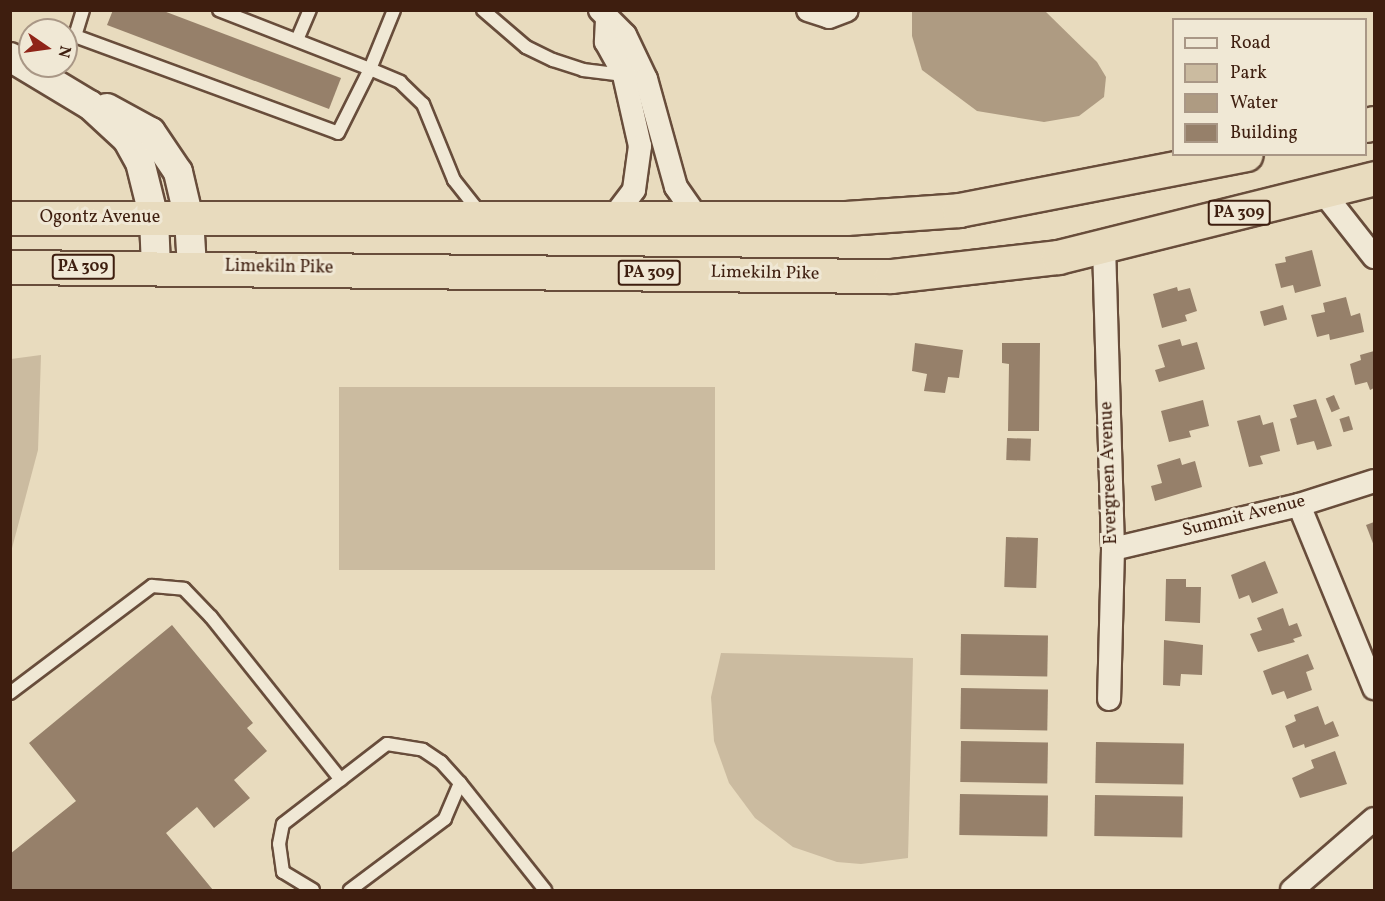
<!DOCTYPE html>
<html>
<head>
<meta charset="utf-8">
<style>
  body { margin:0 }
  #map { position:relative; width:1385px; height:901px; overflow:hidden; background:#e8dbbe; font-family:Vollkorn,serif }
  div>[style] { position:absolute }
  .green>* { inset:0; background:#cbbba0; transform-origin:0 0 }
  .water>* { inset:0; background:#ae9b82 }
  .building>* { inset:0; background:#96806a; transform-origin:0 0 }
  .roads { filter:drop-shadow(2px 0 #684d3b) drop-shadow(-2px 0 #684d3b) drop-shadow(0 2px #684d3b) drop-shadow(0 -2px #684d3b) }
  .service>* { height:12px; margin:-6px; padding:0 6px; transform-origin:6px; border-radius:6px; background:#f0e8d5 }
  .minor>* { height:22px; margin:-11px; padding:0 11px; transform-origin:11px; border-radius:11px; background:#f0e8d5 }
  .tertiary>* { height:28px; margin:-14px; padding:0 14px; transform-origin:14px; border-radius:14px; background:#f0e8d5 }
  .trunk>* { height:33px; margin:-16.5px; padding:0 16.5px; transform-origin:16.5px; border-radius:16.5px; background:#e8dbbe }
  span { translate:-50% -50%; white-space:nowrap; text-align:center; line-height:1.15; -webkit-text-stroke:6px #f0e8d5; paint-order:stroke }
  .shield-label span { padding:2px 4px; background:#f0e8d5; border:2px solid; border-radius:4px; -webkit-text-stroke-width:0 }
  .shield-label { font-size:16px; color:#3e1e0f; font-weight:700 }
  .street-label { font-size:18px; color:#3e1e0f }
  .frame { position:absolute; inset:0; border:12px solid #3e1e0f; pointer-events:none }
  .legend { position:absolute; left:1172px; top:18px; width:195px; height:138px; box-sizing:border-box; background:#f0e8d5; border:2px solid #a99786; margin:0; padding:8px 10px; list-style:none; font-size:18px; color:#3e1e0f }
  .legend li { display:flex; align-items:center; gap:12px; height:30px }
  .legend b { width:30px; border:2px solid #a99786 }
  .north { position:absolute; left:18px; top:18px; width:60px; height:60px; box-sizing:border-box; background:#f0e8d5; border:2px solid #a99786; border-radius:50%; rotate:103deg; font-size:16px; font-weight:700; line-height:24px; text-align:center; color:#3e1e0f }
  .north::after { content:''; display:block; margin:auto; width:21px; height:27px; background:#8f2418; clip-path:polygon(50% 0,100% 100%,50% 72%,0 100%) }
</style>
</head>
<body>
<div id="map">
  <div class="green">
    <div style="clip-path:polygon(41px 355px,38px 450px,11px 552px,11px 359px)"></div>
    <div style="left:715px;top:387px;width:183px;height:376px;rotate:90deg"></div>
    <div style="clip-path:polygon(721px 653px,913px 658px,908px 858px,861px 864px,837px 862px,793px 847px,755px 818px,729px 783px,714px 741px,711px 697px)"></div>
  </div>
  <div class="water">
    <div style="clip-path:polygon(912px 11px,1045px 11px,1097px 62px,1106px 77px,1104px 97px,1079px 116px,1044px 122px,977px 111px,922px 70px,912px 36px)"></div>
  </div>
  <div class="building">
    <div style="clip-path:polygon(113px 10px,161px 10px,341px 78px,329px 109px,107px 25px)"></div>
    <div style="clip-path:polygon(1312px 250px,1321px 286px,1295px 293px,1293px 285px,1281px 288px,1275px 264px,1286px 262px,1285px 257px)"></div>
    <div style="clip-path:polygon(1177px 287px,1178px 291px,1190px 288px,1197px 311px,1185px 315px,1187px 321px,1162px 328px,1153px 294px)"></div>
    <div style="clip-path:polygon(1346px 297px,1351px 316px,1360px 313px,1364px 332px,1330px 340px,1329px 334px,1317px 337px,1311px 315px,1325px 312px,1323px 303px)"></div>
    <div style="left:1283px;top:305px;width:15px;height:24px;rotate:74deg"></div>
    <div style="clip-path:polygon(1180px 339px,1182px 346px,1197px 342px,1205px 369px,1159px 382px,1155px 370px,1165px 367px,1158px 345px)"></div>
    <div style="clip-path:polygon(915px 343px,963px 350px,959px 378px,948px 377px,945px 393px,924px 391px,927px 374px,912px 371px)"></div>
    <div style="clip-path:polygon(1002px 343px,1040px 343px,1039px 431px,1008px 431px,1009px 364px,1002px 363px)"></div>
    <div style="clip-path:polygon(1374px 351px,1374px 388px,1370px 390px,1367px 382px,1355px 385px,1350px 364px,1361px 360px,1360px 355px)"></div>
    <div style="left:1334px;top:395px;width:15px;height:9px;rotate:67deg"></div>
    <div style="clip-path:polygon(1316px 399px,1332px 446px,1317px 450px,1314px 441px,1297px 445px,1290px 419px,1297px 417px,1293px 405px)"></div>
    <div style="clip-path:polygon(1203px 400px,1209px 426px,1189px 431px,1191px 437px,1169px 442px,1161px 411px)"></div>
    <div style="clip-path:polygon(1260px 415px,1263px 425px,1273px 422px,1280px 451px,1260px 456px,1263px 464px,1249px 467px,1237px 421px)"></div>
    <div style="left:1349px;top:416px;width:14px;height:10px;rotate:73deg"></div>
    <div style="left:1007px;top:438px;width:24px;height:22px;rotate:2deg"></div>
    <div style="clip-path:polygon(1180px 458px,1182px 465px,1195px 461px,1202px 487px,1155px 501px,1151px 486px,1162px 483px,1157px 465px)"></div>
    <div style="clip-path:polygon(1374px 522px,1374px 546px,1366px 525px)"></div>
    <div style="left:1006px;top:537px;width:32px;height:50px;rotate:2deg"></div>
    <div style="clip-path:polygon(1265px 561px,1278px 593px,1252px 603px,1249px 595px,1239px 599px,1231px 575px)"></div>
    <div style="clip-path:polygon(1166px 579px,1186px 579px,1186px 587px,1201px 587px,1200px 623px,1165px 621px)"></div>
    <div style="clip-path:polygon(1283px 608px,1289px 626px,1297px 623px,1302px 636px,1293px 639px,1295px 642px,1258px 652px,1250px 634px,1262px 630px,1257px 618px)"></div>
    <div style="clip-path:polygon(172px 625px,253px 723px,247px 728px,267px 751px,234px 780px,250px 798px,214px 828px,197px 807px,166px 833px,213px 890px,10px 890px,10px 854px,76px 801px,29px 743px)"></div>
    <div style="left:961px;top:634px;width:87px;height:41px;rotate:1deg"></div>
    <div style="clip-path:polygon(1164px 640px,1203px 645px,1202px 675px,1181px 674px,1180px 686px,1163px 685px)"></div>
    <div style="clip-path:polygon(1308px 654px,1314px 669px,1306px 672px,1312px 690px,1287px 699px,1284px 691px,1272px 695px,1263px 671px)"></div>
    <div style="left:961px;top:688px;width:87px;height:41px;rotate:1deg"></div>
    <div style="clip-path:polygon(1318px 706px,1325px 725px,1333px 721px,1339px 736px,1305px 748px,1304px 744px,1293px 748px,1285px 726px,1296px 721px,1294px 715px)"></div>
    <div style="left:961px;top:741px;width:87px;height:41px;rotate:1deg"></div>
    <div style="left:1096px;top:742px;width:88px;height:41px;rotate:1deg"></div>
    <div style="clip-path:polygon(1335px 751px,1347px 784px,1300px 798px,1292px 778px,1314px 768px,1311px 760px)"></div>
    <div style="left:960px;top:794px;width:88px;height:41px;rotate:1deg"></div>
    <div style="left:1095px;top:795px;width:88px;height:41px;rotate:1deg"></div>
  </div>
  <div class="roads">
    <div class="service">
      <div style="left:83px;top:10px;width:27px;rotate:107deg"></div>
      <div style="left:75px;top:36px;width:280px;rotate:20.2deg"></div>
      <div style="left:338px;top:133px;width:72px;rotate:-63.4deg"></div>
      <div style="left:370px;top:69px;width:162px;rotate:-158.7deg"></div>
      <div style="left:394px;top:10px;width:64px;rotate:112.1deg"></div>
      <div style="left:370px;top:69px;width:33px;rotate:23deg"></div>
      <div style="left:400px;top:82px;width:32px;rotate:44deg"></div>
      <div style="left:423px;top:104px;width:82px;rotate:67.8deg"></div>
      <div style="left:454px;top:180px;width:43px;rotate:51.5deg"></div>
      <div style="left:483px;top:10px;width:57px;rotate:40.7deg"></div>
      <div style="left:526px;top:47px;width:30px;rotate:26deg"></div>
      <div style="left:553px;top:60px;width:32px;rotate:18deg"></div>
      <div style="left:583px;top:70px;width:41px;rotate:7deg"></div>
      <div style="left:297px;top:40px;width:33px;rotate:-67deg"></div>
      <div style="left:10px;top:693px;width:178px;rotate:-37deg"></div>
      <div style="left:152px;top:586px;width:32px;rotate:5deg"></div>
      <div style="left:184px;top:589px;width:39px;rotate:46deg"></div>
      <div style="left:211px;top:617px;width:208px;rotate:51.4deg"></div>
      <div style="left:460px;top:783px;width:137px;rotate:51.5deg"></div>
      <div style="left:313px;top:890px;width:35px;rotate:-149deg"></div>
      <div style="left:283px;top:872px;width:28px;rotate:-98deg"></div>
      <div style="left:279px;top:844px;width:20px;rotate:-79deg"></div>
      <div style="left:283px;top:824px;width:131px;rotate:-37.6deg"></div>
      <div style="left:387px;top:744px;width:36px;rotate:9deg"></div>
      <div style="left:423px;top:750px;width:22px;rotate:34deg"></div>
      <div style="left:441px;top:762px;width:28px;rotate:48deg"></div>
      <div style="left:460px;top:783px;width:39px;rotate:113deg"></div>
      <div style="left:445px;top:819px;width:119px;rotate:143.2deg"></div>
    </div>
    <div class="minor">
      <div style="left:600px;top:10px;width:35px;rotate:45deg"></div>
      <div style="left:625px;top:35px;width:49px;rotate:64.5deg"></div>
      <div style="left:646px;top:79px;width:112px;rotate:74.5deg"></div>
      <div style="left:676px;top:187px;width:39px;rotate:55deg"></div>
      <div style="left:808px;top:10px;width:22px;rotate:18deg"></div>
      <div style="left:829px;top:17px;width:19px;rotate:-21deg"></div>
      <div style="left:607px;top:20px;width:22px;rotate:93deg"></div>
      <div style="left:606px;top:42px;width:38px;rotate:61deg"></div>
      <div style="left:624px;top:75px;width:73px;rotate:77.3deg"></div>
      <div style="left:640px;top:146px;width:44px;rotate:97.8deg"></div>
      <div style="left:634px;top:190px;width:35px;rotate:127deg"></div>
      <div style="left:1322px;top:191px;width:84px;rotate:51.8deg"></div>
      <div style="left:1104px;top:246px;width:303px;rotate:88.3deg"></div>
      <div style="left:1113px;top:549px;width:150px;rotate:91.5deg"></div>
      <div style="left:1299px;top:505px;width:198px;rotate:67.7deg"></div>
      <div style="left:1113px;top:549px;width:191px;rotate:-13.3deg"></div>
      <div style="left:1299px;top:505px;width:79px;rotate:-17.7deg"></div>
      <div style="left:1292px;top:890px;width:108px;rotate:-40.9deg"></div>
    </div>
    <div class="tertiary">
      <div style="left:10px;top:57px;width:93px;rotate:31deg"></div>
      <div style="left:90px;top:105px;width:50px;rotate:42.6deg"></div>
      <div style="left:127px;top:139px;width:26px;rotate:61deg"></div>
      <div style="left:140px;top:162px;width:58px;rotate:76deg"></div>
      <div style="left:154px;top:218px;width:49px;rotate:87.7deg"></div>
      <div style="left:107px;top:108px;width:50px;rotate:28.6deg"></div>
      <div style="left:151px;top:132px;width:48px;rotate:56deg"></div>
      <div style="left:178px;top:172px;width:48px;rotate:76.8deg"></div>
      <div style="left:189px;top:219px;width:48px;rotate:86.4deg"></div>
    </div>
    <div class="trunk">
      <div style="left:1366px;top:125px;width:8px;rotate:-14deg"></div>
      <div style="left:10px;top:218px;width:836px"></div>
      <div style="left:846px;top:218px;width:113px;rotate:-4deg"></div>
      <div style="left:959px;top:210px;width:292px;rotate:-11deg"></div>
      <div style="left:10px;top:267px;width:881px;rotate:0.59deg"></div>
      <div style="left:891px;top:276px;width:168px;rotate:-6.5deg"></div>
      <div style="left:1058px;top:257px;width:326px;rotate:-14deg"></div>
    </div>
  </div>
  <div class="shield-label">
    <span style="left:1239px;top:213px">PA 309</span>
    <span style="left:83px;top:267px">PA 309</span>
    <span style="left:649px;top:273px">PA 309</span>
  </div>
  <div class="street-label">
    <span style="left:100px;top:218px">Ogontz Avenue</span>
    <span style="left:279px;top:268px;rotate:1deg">Limekiln Pike</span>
    <span style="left:765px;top:274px;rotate:1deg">Limekiln Pike</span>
    <span style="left:1110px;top:473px;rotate:-92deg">Evergreen Avenue</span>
    <span style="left:1244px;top:517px;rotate:-14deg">Summit Avenue</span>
  </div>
  <div class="frame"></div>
  <ul class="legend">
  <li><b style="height:8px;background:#f0e8d5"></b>Road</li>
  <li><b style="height:16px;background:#cbbba0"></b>Park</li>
  <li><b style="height:16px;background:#ae9b82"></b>Water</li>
  <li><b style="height:16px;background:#96806a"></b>Building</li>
  </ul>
  <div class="north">N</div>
</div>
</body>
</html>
